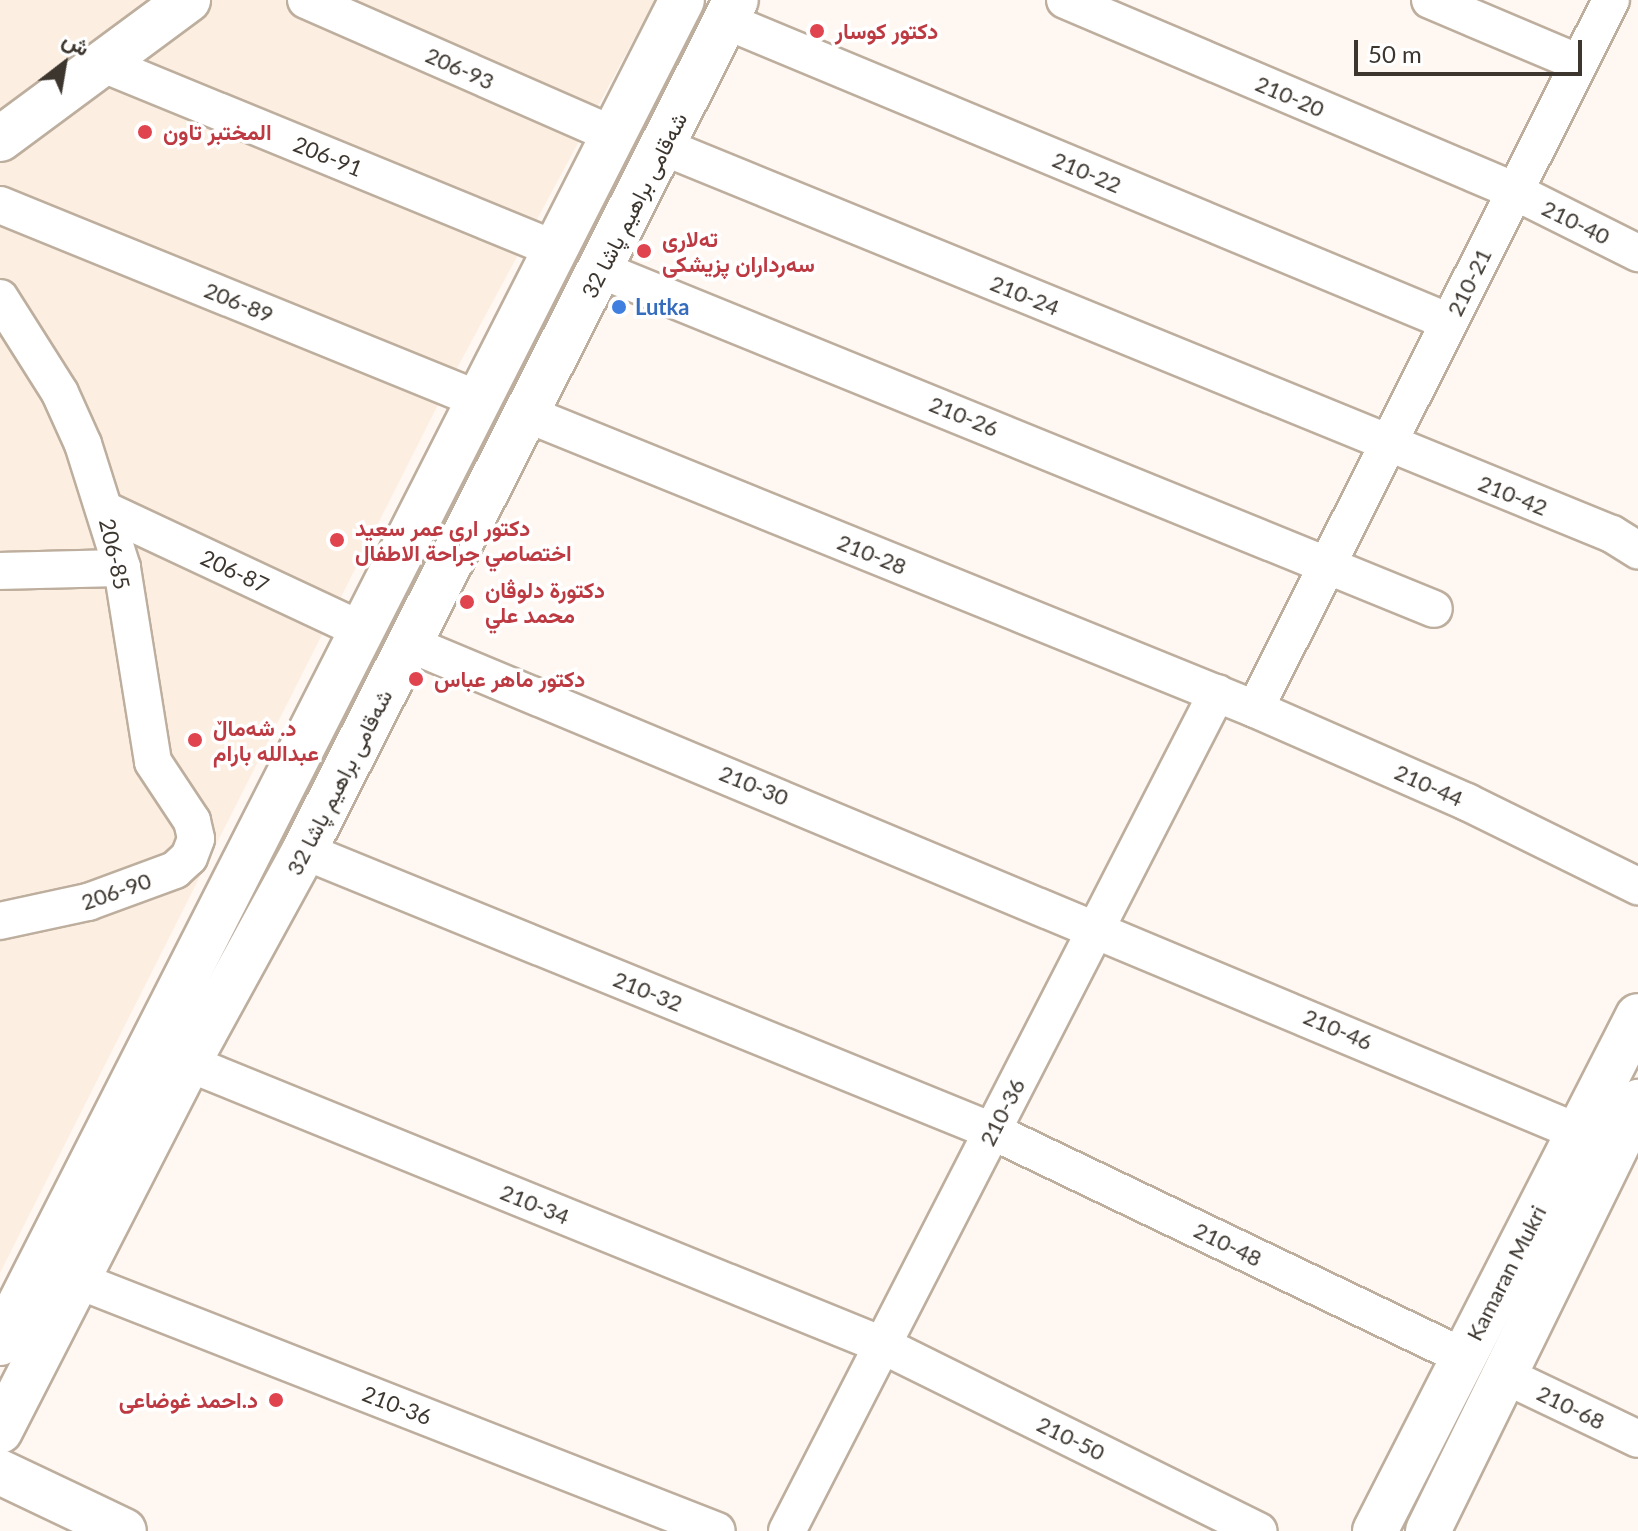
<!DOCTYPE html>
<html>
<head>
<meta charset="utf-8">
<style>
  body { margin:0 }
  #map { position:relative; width:1638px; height:1531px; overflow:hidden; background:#fff8f2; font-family:Lato,Vazirmatn,sans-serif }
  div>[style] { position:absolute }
  .built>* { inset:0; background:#fcefe2 }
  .roads { filter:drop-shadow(2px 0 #bdae9e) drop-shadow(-2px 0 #bdae9e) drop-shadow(0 2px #bdae9e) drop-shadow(0 -2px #bdae9e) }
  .street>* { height:36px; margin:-18px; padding:0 18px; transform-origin:18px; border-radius:18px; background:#fff }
  .secondary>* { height:44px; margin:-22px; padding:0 22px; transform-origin:22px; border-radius:22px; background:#fff }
  .dots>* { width:22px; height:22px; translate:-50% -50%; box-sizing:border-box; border:4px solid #fff; border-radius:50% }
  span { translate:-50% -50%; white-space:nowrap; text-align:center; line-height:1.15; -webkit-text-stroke:7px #fff; paint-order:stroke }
  .health-label { font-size:22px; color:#be3a42; font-weight:700 }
  .left { translate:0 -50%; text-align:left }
  .right { translate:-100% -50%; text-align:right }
  .street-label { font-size:22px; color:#3c362f }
  .shop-label { font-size:22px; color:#366cbe; font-weight:700 }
  .north { position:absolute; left:24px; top:24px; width:80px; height:80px; -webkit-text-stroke:6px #fff; paint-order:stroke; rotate:31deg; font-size:22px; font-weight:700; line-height:32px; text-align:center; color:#3c362f }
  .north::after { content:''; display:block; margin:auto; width:28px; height:36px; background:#3c362f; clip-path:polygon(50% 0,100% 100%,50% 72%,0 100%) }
  .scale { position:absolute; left:1354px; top:40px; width:228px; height:36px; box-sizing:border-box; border:4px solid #3c362f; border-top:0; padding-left:10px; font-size:24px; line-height:28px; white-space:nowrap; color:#3c362f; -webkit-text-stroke:6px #fff; paint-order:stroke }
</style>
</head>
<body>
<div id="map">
  <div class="built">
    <div style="clip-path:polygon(0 0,655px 0,447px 387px,0 1273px)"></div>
  </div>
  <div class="roads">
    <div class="street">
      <div style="left:306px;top:0;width:336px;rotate:23.7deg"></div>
      <div style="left:1065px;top:0;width:488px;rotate:23deg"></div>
      <div style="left:1514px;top:191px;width:139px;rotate:26.6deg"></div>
      <div style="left:1430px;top:0;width:162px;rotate:22.9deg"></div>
      <div style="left:726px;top:21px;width:783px;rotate:22.6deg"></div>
      <div style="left:101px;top:63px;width:491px;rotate:22.3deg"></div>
      <div style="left:664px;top:147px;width:1024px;rotate:22.21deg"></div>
      <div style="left:1612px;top:534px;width:31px;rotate:32deg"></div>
      <div style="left:0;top:205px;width:515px;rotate:22.13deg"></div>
      <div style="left:601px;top:270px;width:899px;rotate:22.14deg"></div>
      <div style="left:0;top:298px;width:112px;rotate:57.7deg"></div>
      <div style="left:60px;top:393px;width:56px;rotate:65.7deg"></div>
      <div style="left:83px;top:444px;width:130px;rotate:72.5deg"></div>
      <div style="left:122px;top:568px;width:196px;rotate:80.9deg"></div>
      <div style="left:153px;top:762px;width:71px;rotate:56.5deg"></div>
      <div style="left:192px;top:821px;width:18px;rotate:77deg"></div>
      <div style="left:196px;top:839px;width:19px;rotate:111deg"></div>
      <div style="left:189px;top:857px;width:19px;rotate:137deg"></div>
      <div style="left:175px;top:870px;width:93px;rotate:159.8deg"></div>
      <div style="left:88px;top:902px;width:90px;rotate:167.8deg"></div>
      <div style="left:527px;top:414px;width:785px;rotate:22.06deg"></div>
      <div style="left:1255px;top:709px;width:232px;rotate:23.7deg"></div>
      <div style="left:1467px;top:802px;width:191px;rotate:26.2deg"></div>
      <div style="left:105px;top:510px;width:287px;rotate:25.1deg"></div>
      <div style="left:0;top:571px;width:122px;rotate:-1.4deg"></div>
      <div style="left:410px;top:644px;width:1266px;rotate:22.68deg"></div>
      <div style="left:1255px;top:709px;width:793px;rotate:-63.34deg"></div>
      <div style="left:304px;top:851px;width:743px;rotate:22.15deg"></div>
      <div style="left:992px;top:1131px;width:523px;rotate:25.59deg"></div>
      <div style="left:188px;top:1063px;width:749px;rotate:22.11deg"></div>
      <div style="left:882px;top:1345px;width:420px;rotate:26.3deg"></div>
      <div style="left:77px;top:1280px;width:687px;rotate:21.41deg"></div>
      <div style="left:1504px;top:1375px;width:148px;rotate:25.5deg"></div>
      <div style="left:787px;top:1531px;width:942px;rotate:-62.84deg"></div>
    </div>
    <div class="secondary">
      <div style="left:0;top:139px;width:234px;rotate:-36.5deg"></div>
      <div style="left:0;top:1343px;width:1506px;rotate:-63.08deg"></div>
      <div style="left:0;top:1431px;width:413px;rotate:-62.9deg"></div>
      <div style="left:188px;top:1063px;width:242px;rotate:-61.3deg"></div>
      <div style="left:304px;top:851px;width:954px;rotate:-63.09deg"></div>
      <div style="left:0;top:1472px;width:137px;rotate:25.4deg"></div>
      <div style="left:1375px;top:1531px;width:578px;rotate:-62.95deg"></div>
      <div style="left:1428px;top:1531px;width:478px;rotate:-63.9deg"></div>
    </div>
  </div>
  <div class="dots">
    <div style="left:817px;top:31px;background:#e0444e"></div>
    <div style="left:145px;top:132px;background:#e0444e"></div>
    <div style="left:644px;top:251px;background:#e0444e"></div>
    <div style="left:619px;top:307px;background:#3f7fe0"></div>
    <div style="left:337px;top:540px;background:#e0444e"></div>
    <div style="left:467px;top:602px;background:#e0444e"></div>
    <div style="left:416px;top:679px;background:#e0444e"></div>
    <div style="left:195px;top:740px;background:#e0444e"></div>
    <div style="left:276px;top:1400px;background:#e0444e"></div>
  </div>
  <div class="health-label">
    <span class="left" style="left:835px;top:31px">دكتور كوسار</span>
    <span class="left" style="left:163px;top:132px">المختبر تاون</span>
    <span class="left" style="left:662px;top:251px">تەلاری<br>سەرداران پزیشکی</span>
    <span class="left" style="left:355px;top:540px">دكتور اري عمر سعيد<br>اختصاصي جراحة الاطفال</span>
    <span class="left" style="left:485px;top:602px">دكتورة دلوڤان<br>محمد علي</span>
    <span class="left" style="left:434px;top:679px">دكتور ماهر عباس</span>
    <span class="left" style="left:213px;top:740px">د. شەماڵ<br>عبداللە بارام</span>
    <span class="right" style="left:258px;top:1400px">د.احمد غوضاعی</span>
  </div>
  <div class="street-label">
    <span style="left:460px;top:68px;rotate:24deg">206-93</span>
    <span style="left:1290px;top:96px;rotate:23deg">210-20</span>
    <span style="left:328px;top:156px;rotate:22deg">206-91</span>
    <span style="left:1087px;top:172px;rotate:23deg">210-22</span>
    <span style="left:634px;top:205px;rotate:-63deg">شەقامی براهیم پاشا 32</span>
    <span style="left:1576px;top:222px;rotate:26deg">210-40</span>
    <span style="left:1469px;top:282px;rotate:-64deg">210-21</span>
    <span style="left:1025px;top:295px;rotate:22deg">210-24</span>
    <span style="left:239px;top:302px;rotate:22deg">206-89</span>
    <span style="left:964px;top:416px;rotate:22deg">210-26</span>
    <span style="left:1513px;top:495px;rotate:22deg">210-42</span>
    <span style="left:115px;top:554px;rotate:77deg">206-85</span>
    <span style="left:872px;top:554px;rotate:22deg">210-28</span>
    <span style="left:235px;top:571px;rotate:25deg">206-87</span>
    <span style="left:339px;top:782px;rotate:-63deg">شەقامی براهیم پاشا 32</span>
    <span style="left:754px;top:785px;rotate:22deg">210-30</span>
    <span style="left:1429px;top:785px;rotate:24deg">210-44</span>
    <span style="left:116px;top:891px;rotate:-19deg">206-90</span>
    <span style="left:648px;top:991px;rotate:22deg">210-32</span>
    <span style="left:1338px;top:1029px;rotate:23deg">210-46</span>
    <span style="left:1002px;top:1112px;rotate:-63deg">210-36</span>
    <span style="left:535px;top:1204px;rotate:22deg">210-34</span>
    <span style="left:1228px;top:1244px;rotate:26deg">210-48</span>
    <span style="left:1506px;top:1273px;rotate:-63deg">Kamaran Mukri</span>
    <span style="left:397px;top:1405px;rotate:21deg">210-36</span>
    <span style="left:1571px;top:1407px;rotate:26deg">210-68</span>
    <span style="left:1071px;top:1438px;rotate:26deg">210-50</span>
  </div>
  <div class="shop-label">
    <span class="left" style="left:635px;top:307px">Lutka</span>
  </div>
  <div class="north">ش</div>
  <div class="scale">50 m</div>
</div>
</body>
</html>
